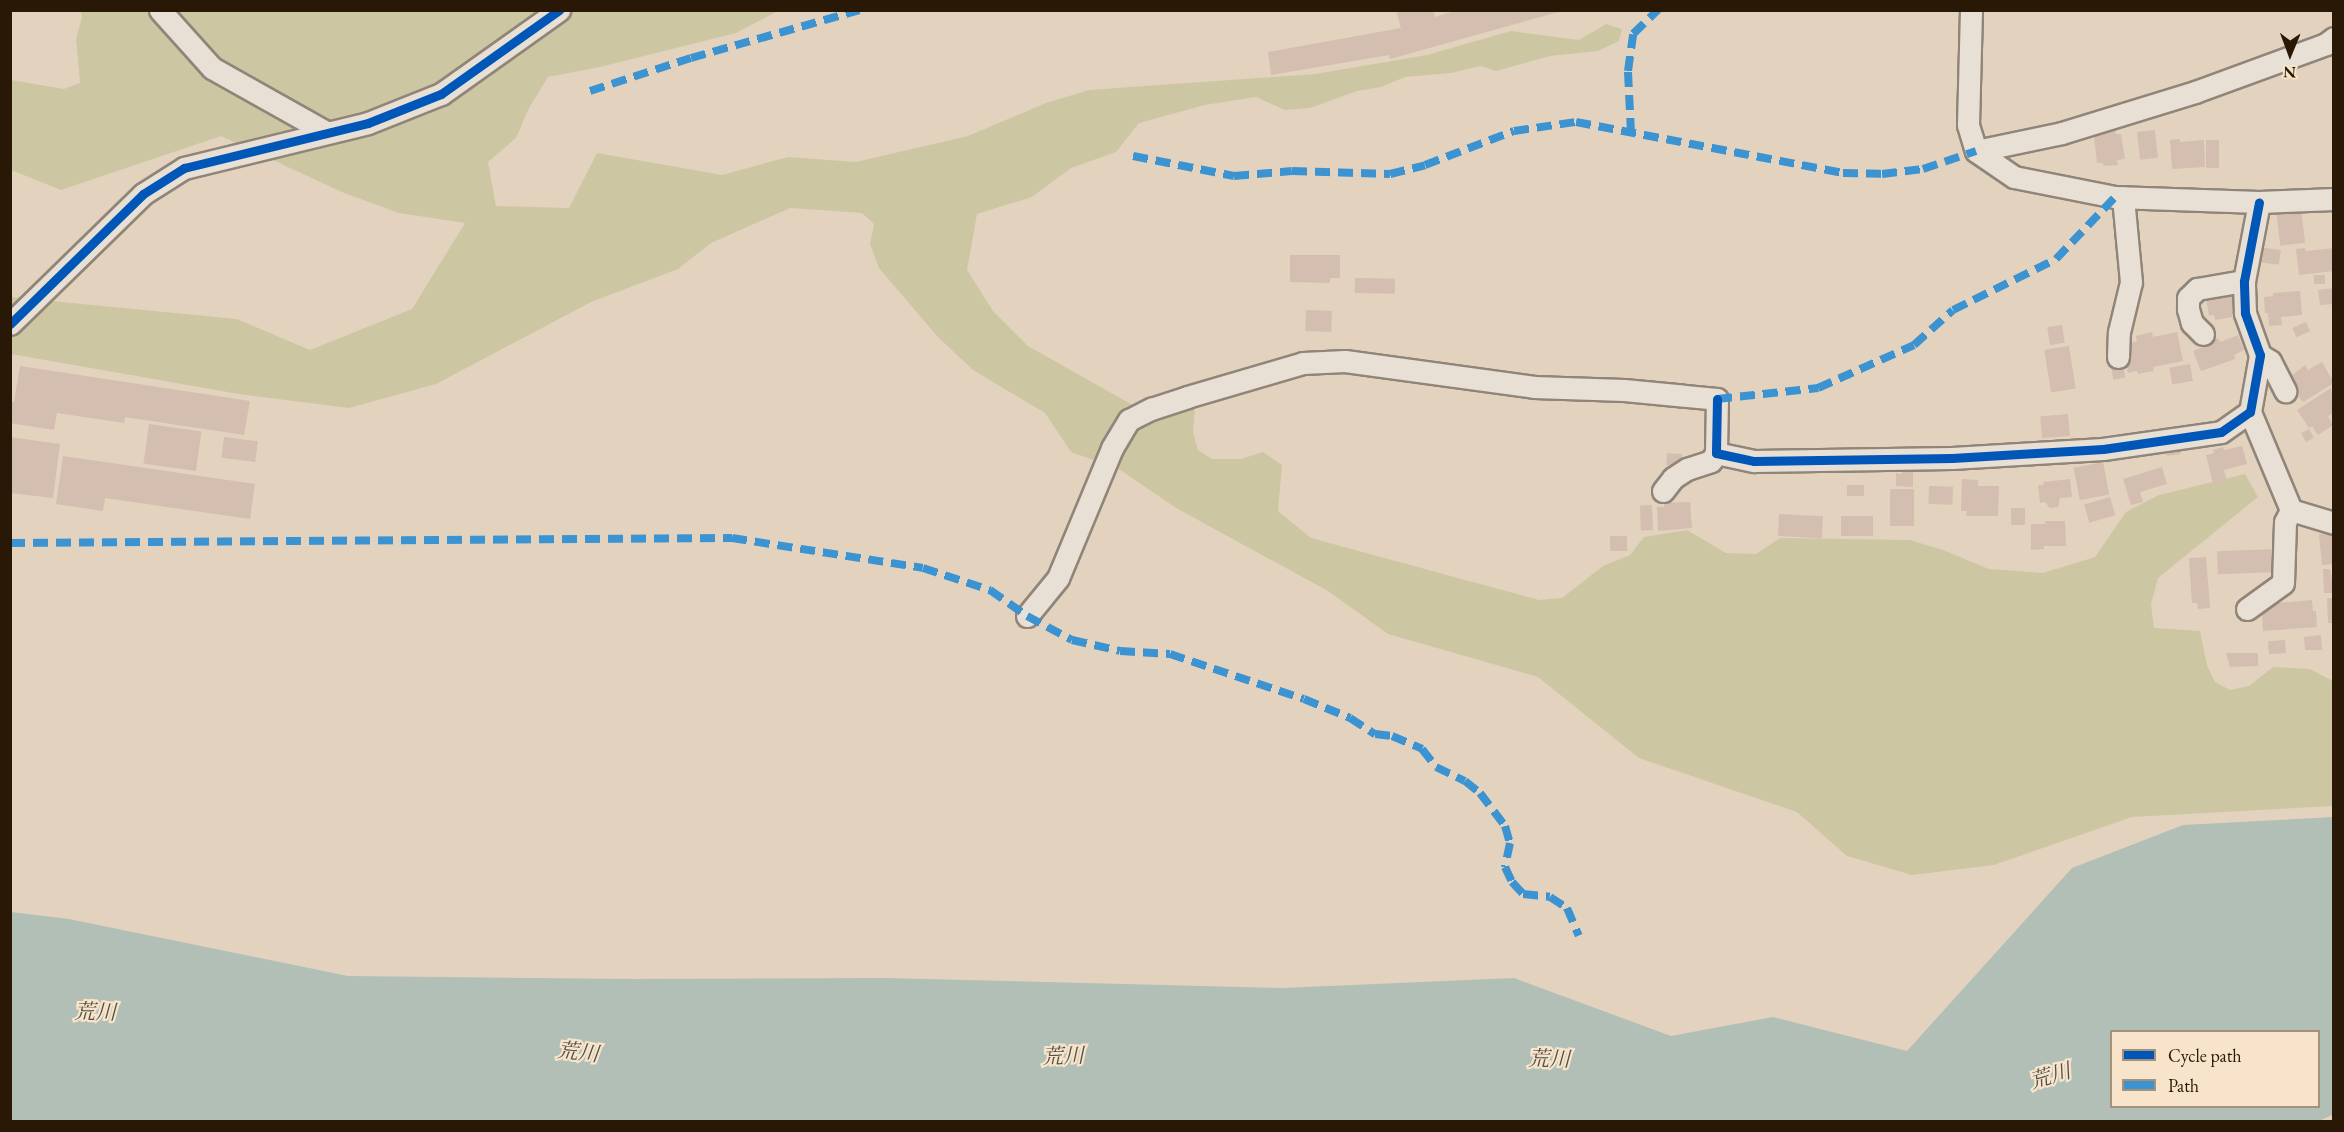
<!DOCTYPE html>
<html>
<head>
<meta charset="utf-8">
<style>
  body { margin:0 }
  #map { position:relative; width:2344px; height:1132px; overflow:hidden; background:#e3d3be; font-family:"EB Garamond","Noto Serif JP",serif }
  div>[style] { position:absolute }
  .green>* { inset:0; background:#ccc7a2 }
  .water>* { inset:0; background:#b2bfb6 }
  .building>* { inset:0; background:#d3beb0; transform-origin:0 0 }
  .roads { filter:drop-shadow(2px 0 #908578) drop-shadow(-2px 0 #908578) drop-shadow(0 2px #908578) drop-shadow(0 -2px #908578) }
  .minor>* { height:21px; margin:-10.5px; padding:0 10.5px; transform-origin:10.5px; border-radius:10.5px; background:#e8e0d5 }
  .quiet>* { height:8px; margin-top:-4px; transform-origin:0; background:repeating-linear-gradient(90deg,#3c93d1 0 15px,transparent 0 23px) }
  .cycleway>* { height:9px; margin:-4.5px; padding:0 4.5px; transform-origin:4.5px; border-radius:4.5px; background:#0057b8 }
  span { translate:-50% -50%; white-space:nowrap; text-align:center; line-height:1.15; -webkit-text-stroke:4.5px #f7e4cb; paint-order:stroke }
  .water-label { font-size:21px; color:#525043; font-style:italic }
  .frame { position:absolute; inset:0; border:12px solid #291806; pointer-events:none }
  .legend { position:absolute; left:2110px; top:1030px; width:210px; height:78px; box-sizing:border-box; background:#f7e4cb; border:2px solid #a5927c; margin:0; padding:8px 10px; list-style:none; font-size:18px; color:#291806 }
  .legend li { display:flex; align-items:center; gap:12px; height:30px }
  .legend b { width:30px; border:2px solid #a5927c }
  .north { position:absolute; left:2260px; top:24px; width:60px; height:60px; -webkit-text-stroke:4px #f7e4cb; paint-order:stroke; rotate:181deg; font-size:16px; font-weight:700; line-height:24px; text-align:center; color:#291806 }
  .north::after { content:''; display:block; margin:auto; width:21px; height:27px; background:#291806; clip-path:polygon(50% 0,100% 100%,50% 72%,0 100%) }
</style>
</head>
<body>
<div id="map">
  <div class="green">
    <div style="clip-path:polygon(81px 11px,778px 11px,736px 33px,600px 67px,548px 77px,529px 108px,516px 138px,488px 162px,496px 206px,569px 208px,597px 153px,722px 175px,788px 157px,856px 162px,968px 136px,1046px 103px,1089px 90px,1315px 74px,1427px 55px,1511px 31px,1579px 40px,1606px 24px,1622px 29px,1619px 41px,1598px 51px,1550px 56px,1496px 71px,1481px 66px,1451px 73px,1405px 77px,1381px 87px,1357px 91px,1310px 108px,1285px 110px,1256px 97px,1205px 105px,1139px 123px,1116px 152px,1071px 168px,1032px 197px,977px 214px,967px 270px,993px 311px,1028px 346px,1129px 403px,1152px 419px,1195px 406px,1193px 432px,1198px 450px,1212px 459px,1241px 459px,1263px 452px,1282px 465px,1278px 511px,1311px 538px,1539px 600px,1562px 598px,1603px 566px,1630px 555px,1644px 537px,1687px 530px,1726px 553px,1756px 554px,1780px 538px,1910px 540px,1943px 550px,1989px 569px,2043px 573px,2095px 557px,2126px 512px,2159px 495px,2245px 474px,2258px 497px,2158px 578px,2151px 604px,2154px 628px,2200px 631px,2207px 665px,2215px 682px,2230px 690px,2249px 686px,2273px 667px,2310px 669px,2333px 681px,2333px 806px,2132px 817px,1994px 865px,1912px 875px,1847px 856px,1797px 812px,1639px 758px,1538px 677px,1388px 634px,1328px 591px,1176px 508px,1119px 469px,1071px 452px,1045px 413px,973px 370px,937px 336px,879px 268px,870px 244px,874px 224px,862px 213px,790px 208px,711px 243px,678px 269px,591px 302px,436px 384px,349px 408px,239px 394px,11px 354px,10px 297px,237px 319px,310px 350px,412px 309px,465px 223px,399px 213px,344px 193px,221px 136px,61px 190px,11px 170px,11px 80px,64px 89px,80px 83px,76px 39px,82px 17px)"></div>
  </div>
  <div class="water">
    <div style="clip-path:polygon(evenodd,2333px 817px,2334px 1114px,2319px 1121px,11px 1121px,11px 912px,69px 919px,348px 976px,633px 979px,885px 978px,1282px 988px,1514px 978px,1671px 1036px,1773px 1017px,1907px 1051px,2072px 868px,2183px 825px,2333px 817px,2112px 1032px,2318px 1032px,2318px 1106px,2112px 1106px,2112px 1032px)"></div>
  </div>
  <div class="building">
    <div style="clip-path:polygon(1396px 10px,1433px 10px,1435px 17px,1458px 10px,1562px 11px,1390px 59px,1389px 55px,1271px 75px,1268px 52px,1401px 28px)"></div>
    <div style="clip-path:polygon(2115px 129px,2116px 134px,2121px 134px,2125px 159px,2117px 160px,2118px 165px,2103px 166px,2103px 163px,2097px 163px,2094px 136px,2100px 135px,2100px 131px)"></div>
    <div style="left:2155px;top:130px;width:28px;height:18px;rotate:84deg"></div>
    <div style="clip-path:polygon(2180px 139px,2180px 142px,2204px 140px,2205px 167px,2172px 169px,2170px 140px)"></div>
    <div style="left:2206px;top:140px;width:13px;height:28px"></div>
    <div style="left:2301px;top:209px;width:34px;height:25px;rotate:83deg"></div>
    <div style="left:2257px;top:247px;width:24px;height:15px;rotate:7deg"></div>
    <div style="clip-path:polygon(2305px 248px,2306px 251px,2334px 248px,2334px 271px,2299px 275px,2296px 249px)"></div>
    <div style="clip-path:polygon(1290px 255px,1340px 255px,1340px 278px,1330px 278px,1330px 283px,1290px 282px)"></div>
    <div style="left:2325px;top:275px;width:9px;height:11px;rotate:90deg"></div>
    <div style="left:1355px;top:278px;width:40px;height:15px;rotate:1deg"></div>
    <div style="clip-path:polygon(2233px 288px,2237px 313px,2232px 314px,2232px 317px,2215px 320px,2214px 315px,2209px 316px,2205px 292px)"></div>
    <div style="clip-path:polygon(2334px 288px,2334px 304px,2320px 305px,2318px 290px)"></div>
    <div style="clip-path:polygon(2300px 291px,2302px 315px,2281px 317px,2282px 325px,2269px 326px,2268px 313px,2265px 313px,2264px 297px,2273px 296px,2273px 293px)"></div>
    <div style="left:1306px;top:310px;width:26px;height:21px;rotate:2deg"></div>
    <div style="left:2306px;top:322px;width:10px;height:15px;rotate:66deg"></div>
    <div style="left:2062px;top:325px;width:18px;height:15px;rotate:81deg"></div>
    <div style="clip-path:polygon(2152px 332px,2153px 337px,2177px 332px,2183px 361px,2153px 367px,2154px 371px,2138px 374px,2137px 371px,2128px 373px,2123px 345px,2137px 341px,2136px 336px)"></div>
    <div style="clip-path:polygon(2238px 335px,2244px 350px,2234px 355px,2235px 359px,2201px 371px,2193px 351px,2211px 344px,2210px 341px,2218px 338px,2220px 342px)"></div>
    <div style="left:2069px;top:346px;width:43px;height:25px;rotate:81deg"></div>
    <div style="clip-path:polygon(2322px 362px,2334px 383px,2303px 402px,2286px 380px,2305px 365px,2308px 370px)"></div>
    <div style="left:2123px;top:363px;width:15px;height:12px;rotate:82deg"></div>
    <div style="left:2190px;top:364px;width:17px;height:21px;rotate:80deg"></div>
    <div style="clip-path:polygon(20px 366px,250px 401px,244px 435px,125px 417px,124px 423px,57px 413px,54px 430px,10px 423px,10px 401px,14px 402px)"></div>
    <div style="clip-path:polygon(2331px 388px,2334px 413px,2328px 416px,2333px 425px,2318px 435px,2312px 426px,2309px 428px,2297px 410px)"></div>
    <div style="left:2068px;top:414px;width:22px;height:28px;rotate:85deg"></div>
    <div style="left:149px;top:424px;width:53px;height:40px;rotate:8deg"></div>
    <div style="left:2309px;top:429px;width:10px;height:9px;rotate:61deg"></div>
    <div style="clip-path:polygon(10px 437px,60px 444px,53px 498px,10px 493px)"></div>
    <div style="left:224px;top:437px;width:34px;height:21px;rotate:7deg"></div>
    <div style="clip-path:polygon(2179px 442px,2181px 454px,2167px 456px,2166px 443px)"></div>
    <div style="clip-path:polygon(2242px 446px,2247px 464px,2224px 470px,2227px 481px,2213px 484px,2206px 455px,2214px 453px,2213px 450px,2223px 447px,2224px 450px)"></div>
    <div style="left:1667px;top:453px;width:15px;height:12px;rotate:4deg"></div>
    <div style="clip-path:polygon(63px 456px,255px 484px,250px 519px,105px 498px,103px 511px,56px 504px)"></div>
    <div style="left:2103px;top:462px;width:33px;height:30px;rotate:79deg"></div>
    <div style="clip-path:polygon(2162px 467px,2167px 484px,2140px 492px,2143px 502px,2131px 505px,2123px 479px)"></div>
    <div style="clip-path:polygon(1902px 471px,1913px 471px,1913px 487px,1896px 486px,1896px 473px,1902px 474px)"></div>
    <div style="clip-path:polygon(1962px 479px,1978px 480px,1978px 486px,1999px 486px,1998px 516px,1966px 516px,1967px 511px,1961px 511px)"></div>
    <div style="clip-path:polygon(2070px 479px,2072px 497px,2060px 498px,2058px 507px,2050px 508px,2045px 502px,2040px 503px,2038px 485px,2044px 485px,2043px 482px)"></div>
    <div style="left:1847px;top:485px;width:17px;height:11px"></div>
    <div style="left:1929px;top:486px;width:24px;height:18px;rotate:2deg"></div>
    <div style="left:1890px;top:489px;width:24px;height:37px"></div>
    <div style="left:2110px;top:497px;width:19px;height:27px;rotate:74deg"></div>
    <div style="clip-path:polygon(1690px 502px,1692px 528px,1658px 531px,1657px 507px,1664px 507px,1664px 503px)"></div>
    <div style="left:1652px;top:505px;width:25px;height:12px;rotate:88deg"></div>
    <div style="left:2011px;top:508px;width:14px;height:17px"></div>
    <div style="left:1779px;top:514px;width:44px;height:22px;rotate:3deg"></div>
    <div style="left:1841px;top:516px;width:32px;height:20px"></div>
    <div style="clip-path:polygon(2045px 521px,2065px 521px,2066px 546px,2044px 546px,2044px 549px,2031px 550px,2031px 524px,2045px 524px)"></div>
    <div style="clip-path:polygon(2334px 532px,2334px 564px,2322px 565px,2319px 534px)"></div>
    <div style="left:1610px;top:536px;width:17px;height:15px"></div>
    <div style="left:2279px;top:549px;width:23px;height:62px;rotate:88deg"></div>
    <div style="clip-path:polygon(2206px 557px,2210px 608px,2198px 609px,2197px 603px,2192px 603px,2189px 558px)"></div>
    <div style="clip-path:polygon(2323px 569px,2330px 569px,2334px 593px,2324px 593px)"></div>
    <div style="clip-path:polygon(2327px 598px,2334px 598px,2334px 623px,2328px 623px)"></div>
    <div style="clip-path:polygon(2312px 600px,2313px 611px,2316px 611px,2317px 627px,2263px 631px,2262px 613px,2266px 613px,2266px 604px)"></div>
    <div style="clip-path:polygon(2321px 635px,2322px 650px,2305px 650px,2304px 637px)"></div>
    <div style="left:2285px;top:640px;width:13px;height:17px;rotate:86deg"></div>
    <div style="clip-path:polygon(2226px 653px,2258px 653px,2258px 666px,2230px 667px)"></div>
  </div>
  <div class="roads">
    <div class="minor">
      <div style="left:160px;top:10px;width:78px;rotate:48.1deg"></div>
      <div style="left:212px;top:68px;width:131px;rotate:29.3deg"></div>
      <div style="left:1971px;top:10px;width:115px;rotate:91.5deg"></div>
      <div style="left:1968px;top:125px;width:27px;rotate:73deg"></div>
      <div style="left:1976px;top:151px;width:46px;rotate:34.4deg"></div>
      <div style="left:2014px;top:177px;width:103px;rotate:11.2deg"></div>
      <div style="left:2115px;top:197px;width:144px;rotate:2deg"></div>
      <div style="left:2259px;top:202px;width:75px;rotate:-2.3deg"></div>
      <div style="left:1976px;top:151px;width:88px;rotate:-11.8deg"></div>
      <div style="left:2062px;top:133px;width:139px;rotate:-17.1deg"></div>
      <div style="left:2195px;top:92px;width:140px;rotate:-20.1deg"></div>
      <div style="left:2326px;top:44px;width:10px;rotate:-37deg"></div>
      <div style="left:10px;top:324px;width:186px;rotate:-44.3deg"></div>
      <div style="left:143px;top:194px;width:49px;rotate:-32.4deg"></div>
      <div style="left:184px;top:168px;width:189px;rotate:-13.7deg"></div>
      <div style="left:368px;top:123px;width:79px;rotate:-21.7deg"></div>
      <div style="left:441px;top:94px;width:145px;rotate:-35.4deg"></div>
      <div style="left:2203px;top:334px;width:16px;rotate:-135deg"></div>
      <div style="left:2192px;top:323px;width:15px;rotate:-106deg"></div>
      <div style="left:2188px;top:309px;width:11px;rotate:-90deg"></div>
      <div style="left:2188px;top:298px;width:13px;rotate:-45deg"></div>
      <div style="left:2197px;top:289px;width:48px;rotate:-9.7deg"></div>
      <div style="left:2260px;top:355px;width:12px;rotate:31deg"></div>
      <div style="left:2270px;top:361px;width:34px;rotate:63deg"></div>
      <div style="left:2118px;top:357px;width:25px;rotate:-88deg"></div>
      <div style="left:2119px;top:332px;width:51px;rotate:-76.5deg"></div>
      <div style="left:2131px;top:282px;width:85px;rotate:-95.4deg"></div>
      <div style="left:2250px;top:412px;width:106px;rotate:67.3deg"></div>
      <div style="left:2291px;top:510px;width:45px;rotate:16.8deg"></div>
      <div style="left:1663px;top:491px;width:16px;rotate:-52deg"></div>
      <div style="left:1673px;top:478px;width:17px;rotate:-33deg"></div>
      <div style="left:1687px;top:469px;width:25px;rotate:-18deg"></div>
      <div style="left:1711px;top:461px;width:9px;rotate:-58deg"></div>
      <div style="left:2247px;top:609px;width:44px;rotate:-35.8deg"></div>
      <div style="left:2283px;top:583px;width:61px;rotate:-88.1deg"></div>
      <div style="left:2285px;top:522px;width:13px;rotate:-63deg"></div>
      <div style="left:1027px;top:616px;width:49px;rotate:-50.8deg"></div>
      <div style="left:1058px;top:578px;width:141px;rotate:-67.4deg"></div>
      <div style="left:1112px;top:448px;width:33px;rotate:-59deg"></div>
      <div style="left:1129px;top:420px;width:25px;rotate:-27deg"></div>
      <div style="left:1151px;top:409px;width:38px;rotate:-18deg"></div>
      <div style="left:1187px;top:397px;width:121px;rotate:-16.3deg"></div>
      <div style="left:1303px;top:363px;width:42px;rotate:-2.7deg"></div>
      <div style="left:1345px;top:361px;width:191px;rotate:7.8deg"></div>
      <div style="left:1534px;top:387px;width:90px;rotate:1.9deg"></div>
      <div style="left:1624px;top:390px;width:93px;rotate:5.5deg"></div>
      <div style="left:1717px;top:399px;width:54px;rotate:91.1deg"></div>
      <div style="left:1716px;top:453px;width:39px;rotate:12deg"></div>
      <div style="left:1754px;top:461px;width:198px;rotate:-0.9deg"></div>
      <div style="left:1952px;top:458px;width:151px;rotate:-3.4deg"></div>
      <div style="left:2103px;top:449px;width:119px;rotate:-8.2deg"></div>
      <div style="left:2221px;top:432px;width:35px;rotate:-35deg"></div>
      <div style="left:2250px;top:412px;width:58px;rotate:-80deg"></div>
      <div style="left:2260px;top:355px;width:45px;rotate:-109.7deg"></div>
      <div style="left:2245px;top:313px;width:32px;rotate:-92deg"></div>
      <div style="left:2244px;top:281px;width:80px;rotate:-79.2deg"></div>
    </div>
  </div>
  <div class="quiet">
    <div style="left:590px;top:91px;width:106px;rotate:-18.1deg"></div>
    <div style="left:691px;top:58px;width:175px;rotate:-15.9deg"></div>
    <div style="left:1631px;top:133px;width:62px;rotate:-92.8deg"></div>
    <div style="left:1628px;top:71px;width:37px;rotate:-82deg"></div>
    <div style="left:1633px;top:34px;width:35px;rotate:-44deg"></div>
    <div style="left:1133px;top:156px;width:103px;rotate:11.2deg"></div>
    <div style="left:1234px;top:176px;width:58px;rotate:-4.9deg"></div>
    <div style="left:1292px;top:171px;width:98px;rotate:1.8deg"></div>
    <div style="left:1390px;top:174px;width:36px;rotate:-14deg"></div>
    <div style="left:1425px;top:165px;width:95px;rotate:-20.9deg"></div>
    <div style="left:1514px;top:131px;width:63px;rotate:-8.3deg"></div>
    <div style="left:1576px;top:122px;width:272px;rotate:10.8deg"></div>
    <div style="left:1843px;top:173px;width:39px;rotate:1deg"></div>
    <div style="left:1882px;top:174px;width:41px;rotate:-7deg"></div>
    <div style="left:1923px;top:169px;width:56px;rotate:-18.8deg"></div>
    <div style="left:1717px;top:399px;width:102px;rotate:-6.2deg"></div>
    <div style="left:1818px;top:388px;width:105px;rotate:-24.1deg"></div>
    <div style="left:1914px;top:345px;width:52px;rotate:-41.9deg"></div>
    <div style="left:1953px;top:310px;width:115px;rotate:-26.3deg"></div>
    <div style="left:2056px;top:259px;width:86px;rotate:-46.4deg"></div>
    <div style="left:10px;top:543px;width:722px;rotate:-0.4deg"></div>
    <div style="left:732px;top:538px;width:193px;rotate:8.9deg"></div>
    <div style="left:923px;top:568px;width:71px;rotate:18.2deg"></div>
    <div style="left:990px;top:590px;width:45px;rotate:35.1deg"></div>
    <div style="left:1027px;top:616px;width:51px;rotate:28.1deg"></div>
    <div style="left:1072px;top:640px;width:49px;rotate:12.9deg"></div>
    <div style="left:1120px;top:651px;width:50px;rotate:3.4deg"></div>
    <div style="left:1170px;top:654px;width:141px;rotate:18.6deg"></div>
    <div style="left:1304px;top:699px;width:50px;rotate:22.4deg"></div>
    <div style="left:1350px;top:718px;width:30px;rotate:33deg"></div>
    <div style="left:1375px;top:734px;width:17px;rotate:7deg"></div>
    <div style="left:1392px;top:736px;width:33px;rotate:23deg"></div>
    <div style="left:1422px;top:749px;width:23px;rotate:52deg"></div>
    <div style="left:1436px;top:767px;width:32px;rotate:26deg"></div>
    <div style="left:1465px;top:781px;width:19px;rotate:39deg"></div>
    <div style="left:1480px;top:793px;width:41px;rotate:52.9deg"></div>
    <div style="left:1505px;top:826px;width:18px;rotate:74deg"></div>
    <div style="left:1510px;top:843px;width:25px;rotate:102deg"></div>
    <div style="left:1505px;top:867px;width:17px;rotate:65deg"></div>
    <div style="left:1512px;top:882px;width:16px;rotate:47deg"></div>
    <div style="left:1523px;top:894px;width:27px;rotate:6deg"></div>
    <div style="left:1550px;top:897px;width:20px;rotate:33deg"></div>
    <div style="left:1567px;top:908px;width:30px;rotate:67deg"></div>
  </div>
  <div class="cycleway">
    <div style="left:10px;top:324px;width:186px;rotate:-44.3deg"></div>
    <div style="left:143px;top:194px;width:49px;rotate:-32.4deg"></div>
    <div style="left:184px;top:168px;width:189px;rotate:-13.7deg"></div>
    <div style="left:368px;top:123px;width:79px;rotate:-21.7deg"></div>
    <div style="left:441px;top:94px;width:145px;rotate:-35.4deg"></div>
    <div style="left:1717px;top:399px;width:54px;rotate:91.1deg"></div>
    <div style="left:1716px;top:453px;width:39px;rotate:12deg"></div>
    <div style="left:1754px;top:461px;width:198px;rotate:-0.9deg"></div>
    <div style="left:1952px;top:458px;width:151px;rotate:-3.4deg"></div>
    <div style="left:2103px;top:449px;width:119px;rotate:-8.2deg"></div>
    <div style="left:2221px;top:432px;width:35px;rotate:-35deg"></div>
    <div style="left:2250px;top:412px;width:58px;rotate:-80deg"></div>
    <div style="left:2260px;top:355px;width:45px;rotate:-109.7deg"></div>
    <div style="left:2245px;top:313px;width:32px;rotate:-92deg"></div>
    <div style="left:2244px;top:281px;width:80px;rotate:-79.2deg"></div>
  </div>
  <div class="water-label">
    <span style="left:95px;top:1012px;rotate:1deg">荒川</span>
    <span style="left:578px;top:1052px;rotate:6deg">荒川</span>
    <span style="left:1063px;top:1056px;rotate:-2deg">荒川</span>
    <span style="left:1549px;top:1059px;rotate:1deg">荒川</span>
    <span style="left:2050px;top:1076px;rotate:-17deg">荒川</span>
  </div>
  <div class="frame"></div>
  <ul class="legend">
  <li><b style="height:8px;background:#0057b8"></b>Cycle path</li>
  <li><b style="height:8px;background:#3c93d1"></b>Path</li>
  </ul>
  <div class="north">N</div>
</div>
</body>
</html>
